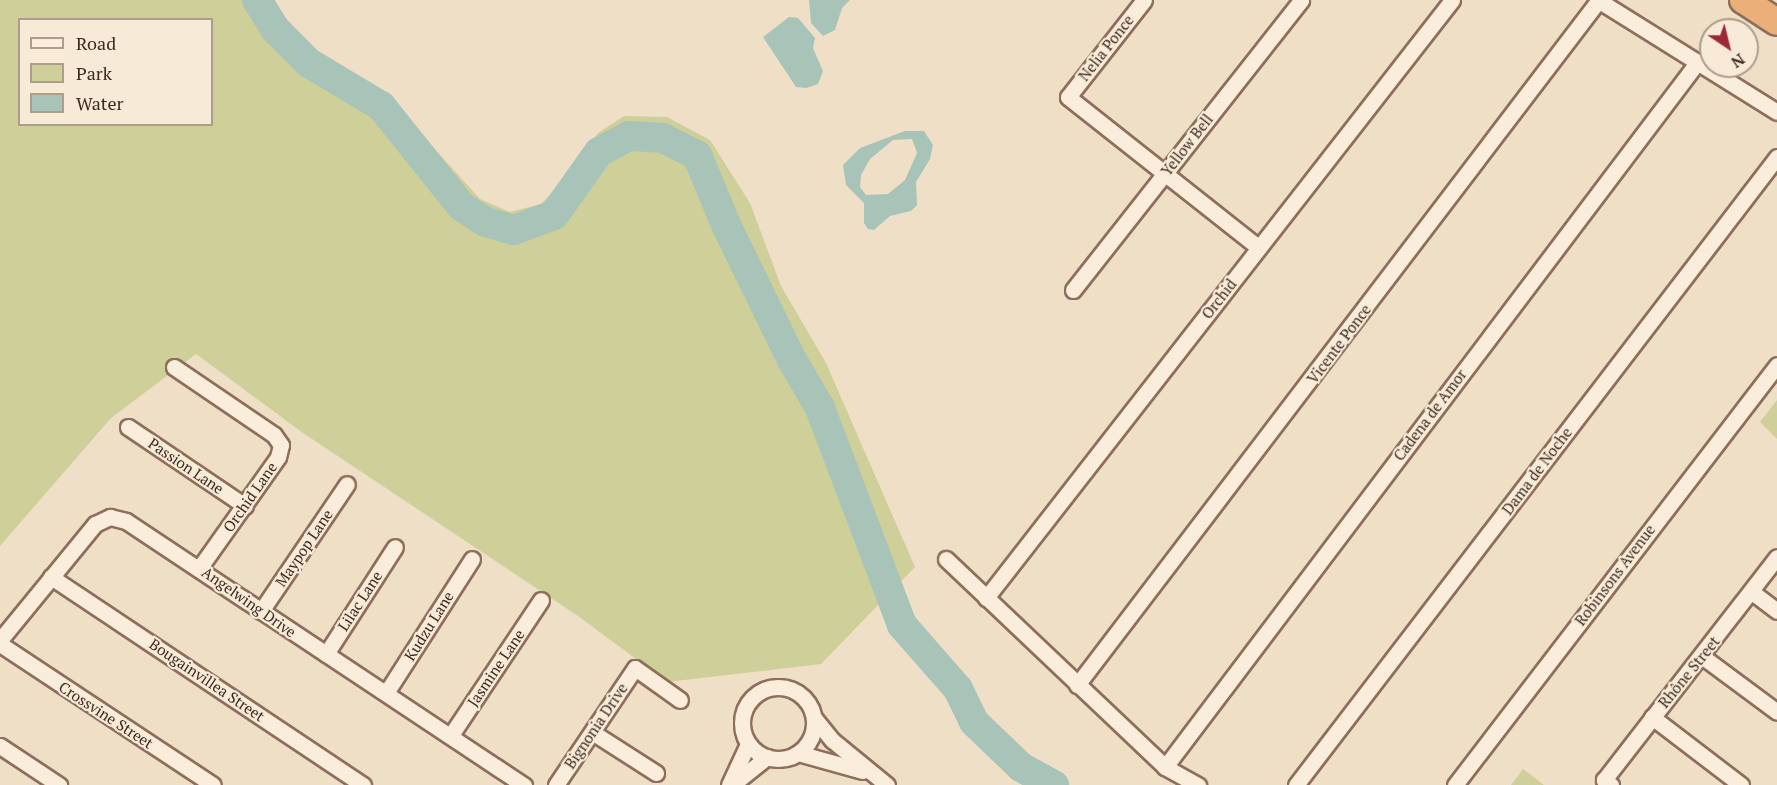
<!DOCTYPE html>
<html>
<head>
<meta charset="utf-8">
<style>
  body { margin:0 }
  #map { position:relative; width:1777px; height:785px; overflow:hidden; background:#f0dfc7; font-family:"PT Serif",serif }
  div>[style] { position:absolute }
  .green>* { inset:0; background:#cfcf9a }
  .water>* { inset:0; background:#a8c4b8 }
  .river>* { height:30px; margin:-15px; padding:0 15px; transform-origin:15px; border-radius:15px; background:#a8c4b8 }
  .roads { filter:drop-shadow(2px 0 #8d6f5b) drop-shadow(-2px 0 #8d6f5b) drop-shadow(0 2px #8d6f5b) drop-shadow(0 -2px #8d6f5b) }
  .minor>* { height:15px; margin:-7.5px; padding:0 7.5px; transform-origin:7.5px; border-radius:7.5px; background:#faeddb }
  .minor>.ring { margin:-7.5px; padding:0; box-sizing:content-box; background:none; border:15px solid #faeddb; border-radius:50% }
  .trunk>* { height:26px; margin:-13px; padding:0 13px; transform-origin:13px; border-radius:13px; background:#ebb07a }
  span { translate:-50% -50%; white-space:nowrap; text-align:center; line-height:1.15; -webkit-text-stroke:4.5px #f7ead7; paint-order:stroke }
  .street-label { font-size:15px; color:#3d2a1f }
  .legend { position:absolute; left:18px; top:18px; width:195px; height:108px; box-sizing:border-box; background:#f7ead7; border:2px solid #ad9d8d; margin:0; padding:8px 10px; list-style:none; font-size:18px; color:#3d2a1f }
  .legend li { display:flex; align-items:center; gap:12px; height:30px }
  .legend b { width:30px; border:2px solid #ad9d8d }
  .north { position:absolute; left:1699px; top:18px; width:60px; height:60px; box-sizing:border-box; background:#f7ead7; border:2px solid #ad9d8d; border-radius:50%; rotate:145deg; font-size:16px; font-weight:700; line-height:24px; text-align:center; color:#3d2a1f }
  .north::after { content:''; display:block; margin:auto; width:21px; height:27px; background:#9f2838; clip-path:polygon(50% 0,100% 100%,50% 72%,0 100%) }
</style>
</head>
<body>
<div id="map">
  <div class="green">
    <div style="clip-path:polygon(evenodd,0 0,268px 0,320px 54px,387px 96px,480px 199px,510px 212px,541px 204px,571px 173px,598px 133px,624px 116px,667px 117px,710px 140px,750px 203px,781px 286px,826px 363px,915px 567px,821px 664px,667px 682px,578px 616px,303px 433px,196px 354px,111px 418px,0 546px,0 0,20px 20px,212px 20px,212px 124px,20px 124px,20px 20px)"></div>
    <div style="clip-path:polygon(1777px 400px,1777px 439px,1760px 422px)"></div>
    <div style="clip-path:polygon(1523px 769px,1544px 785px,1511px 785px)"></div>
  </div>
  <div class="water">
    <div style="clip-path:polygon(809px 0,850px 0,842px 8px,835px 30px,823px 36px,811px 23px)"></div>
    <div style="clip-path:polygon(789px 17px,798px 18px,815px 38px,813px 48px,823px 71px,818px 84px,806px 88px,796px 87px,763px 37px)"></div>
    <div style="clip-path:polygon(evenodd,905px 131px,924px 131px,933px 145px,930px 159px,916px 182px,917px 205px,911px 211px,890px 216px,874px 230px,868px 229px,864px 223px,864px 203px,846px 185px,843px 165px,860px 148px,905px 131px,912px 139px,917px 153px,905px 180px,888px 194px,866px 195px,860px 187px,861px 175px,870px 159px,893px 140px,912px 139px)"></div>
  </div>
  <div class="river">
    <div style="left:257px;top:0;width:36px;rotate:58deg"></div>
    <div style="left:276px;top:30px;width:47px;rotate:45deg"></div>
    <div style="left:309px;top:63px;width:84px;rotate:30.8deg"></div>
    <div style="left:381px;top:106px;width:128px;rotate:51.3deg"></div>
    <div style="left:461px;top:206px;width:30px;rotate:33deg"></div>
    <div style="left:486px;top:222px;width:29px;rotate:16deg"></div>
    <div style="left:514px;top:230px;width:43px;rotate:-20.6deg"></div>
    <div style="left:554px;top:215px;width:77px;rotate:-54.5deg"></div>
    <div style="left:599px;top:152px;width:34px;rotate:-28deg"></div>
    <div style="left:629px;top:136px;width:34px;rotate:3deg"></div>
    <div style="left:663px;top:138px;width:38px;rotate:27deg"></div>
    <div style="left:697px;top:155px;width:78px;rotate:67.4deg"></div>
    <div style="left:727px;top:227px;width:148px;rotate:64deg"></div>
    <div style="left:792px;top:360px;width:56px;rotate:59.7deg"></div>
    <div style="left:820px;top:408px;width:232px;rotate:69.3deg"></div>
    <div style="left:902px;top:625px;width:85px;rotate:48.8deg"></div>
    <div style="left:958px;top:689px;width:37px;rotate:64deg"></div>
    <div style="left:974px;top:722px;width:65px;rotate:43.8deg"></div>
    <div style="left:1021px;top:767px;width:38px;rotate:29deg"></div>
  </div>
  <div class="roads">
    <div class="minor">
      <div style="left:1144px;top:0;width:123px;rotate:128.1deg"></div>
      <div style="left:1068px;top:97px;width:243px;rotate:38.3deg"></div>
      <div style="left:1598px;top:0;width:211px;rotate:32deg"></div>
      <div style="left:1073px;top:290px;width:369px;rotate:-51.8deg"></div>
      <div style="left:174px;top:367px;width:121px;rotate:34.2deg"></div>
      <div style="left:274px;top:435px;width:12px;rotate:55deg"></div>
      <div style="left:281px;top:445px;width:12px;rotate:104deg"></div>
      <div style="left:278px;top:457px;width:135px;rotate:125.3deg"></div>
      <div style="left:128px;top:427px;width:141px;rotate:34deg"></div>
      <div style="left:946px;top:559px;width:302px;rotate:43.5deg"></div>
      <div style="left:1165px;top:767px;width:38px;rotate:29deg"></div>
      <div style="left:51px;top:577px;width:375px;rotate:33.7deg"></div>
      <div style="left:1752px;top:592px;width:31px;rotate:37deg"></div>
      <div style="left:986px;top:598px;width:758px;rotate:-52.07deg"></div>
      <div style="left:261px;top:611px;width:153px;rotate:-55.9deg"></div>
      <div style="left:0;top:640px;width:150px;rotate:-50.7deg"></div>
      <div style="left:95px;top:524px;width:17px;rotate:-25deg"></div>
      <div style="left:110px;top:517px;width:16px;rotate:14deg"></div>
      <div style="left:126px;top:521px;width:478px;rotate:33.6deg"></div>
      <div style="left:0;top:644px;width:255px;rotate:33.5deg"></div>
      <div style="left:326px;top:654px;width:127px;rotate:-57.2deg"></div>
      <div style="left:1703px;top:657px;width:92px;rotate:36.6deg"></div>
      <div style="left:1077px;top:685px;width:860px;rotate:-52.7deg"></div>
      <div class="ring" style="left:742px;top:687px;width:57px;height:57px"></div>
      <div style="left:386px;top:693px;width:159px;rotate:-57.3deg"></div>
      <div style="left:1652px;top:717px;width:112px;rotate:37.4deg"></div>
      <div style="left:815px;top:719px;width:27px;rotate:51deg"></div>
      <div style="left:832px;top:740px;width:71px;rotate:39.3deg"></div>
      <div style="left:592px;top:732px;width:76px;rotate:32.6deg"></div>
      <div style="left:451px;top:735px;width:162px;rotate:-56.3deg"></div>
      <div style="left:0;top:746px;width:71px;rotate:33.5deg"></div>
      <div style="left:798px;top:753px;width:67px;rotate:15.5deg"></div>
      <div style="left:1165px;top:767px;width:881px;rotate:-52.93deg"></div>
      <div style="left:556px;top:785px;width:141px;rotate:-56deg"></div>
      <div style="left:635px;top:668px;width:55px;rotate:35.4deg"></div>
      <div style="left:729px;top:785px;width:45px;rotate:-65.1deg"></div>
      <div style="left:732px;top:785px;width:45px;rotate:-38.7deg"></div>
      <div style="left:1296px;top:785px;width:791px;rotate:-52.55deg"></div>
      <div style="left:1455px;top:785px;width:529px;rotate:-52.52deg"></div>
      <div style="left:1611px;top:785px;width:9px;rotate:-144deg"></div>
      <div style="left:1604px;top:780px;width:282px;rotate:-52.2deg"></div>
    </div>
    <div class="trunk">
      <div style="left:1743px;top:0;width:40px;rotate:32.9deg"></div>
    </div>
  </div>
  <div class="street-label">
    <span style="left:1106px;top:48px;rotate:-52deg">Nelia Ponce</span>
    <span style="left:1187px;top:145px;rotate:-52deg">Yellow Bell</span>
    <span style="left:1219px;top:299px;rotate:-52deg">Orchid</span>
    <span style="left:1339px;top:344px;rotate:-53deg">Vicente Ponce</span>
    <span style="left:1430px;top:415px;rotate:-53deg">Cadena de Amor</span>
    <span style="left:186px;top:466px;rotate:34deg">Passion Lane</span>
    <span style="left:1537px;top:471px;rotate:-53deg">Dama de Noche</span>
    <span style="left:250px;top:497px;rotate:-55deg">Orchid Lane</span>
    <span style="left:304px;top:548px;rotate:-56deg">Maypop Lane</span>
    <span style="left:1615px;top:575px;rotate:-53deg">Robinsons Avenue</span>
    <span style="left:360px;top:601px;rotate:-57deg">Lilac Lane</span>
    <span style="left:249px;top:602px;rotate:35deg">Angelwing Drive</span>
    <span style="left:429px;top:626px;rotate:-58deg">Kudzu Lane</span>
    <span style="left:496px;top:668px;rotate:-56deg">Jasmine Lane</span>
    <span style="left:1689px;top:672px;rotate:-51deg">Rhône Street</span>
    <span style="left:207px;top:680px;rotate:34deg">Bougainvillea Street</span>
    <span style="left:106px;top:715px;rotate:33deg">Crossvine Street</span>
    <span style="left:596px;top:726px;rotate:-56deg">Bignonia Drive</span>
  </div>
  <ul class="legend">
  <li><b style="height:8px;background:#faeddb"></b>Road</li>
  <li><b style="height:16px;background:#cfcf9a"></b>Park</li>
  <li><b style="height:16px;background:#a8c4b8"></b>Water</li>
  </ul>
  <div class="north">N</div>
</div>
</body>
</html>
